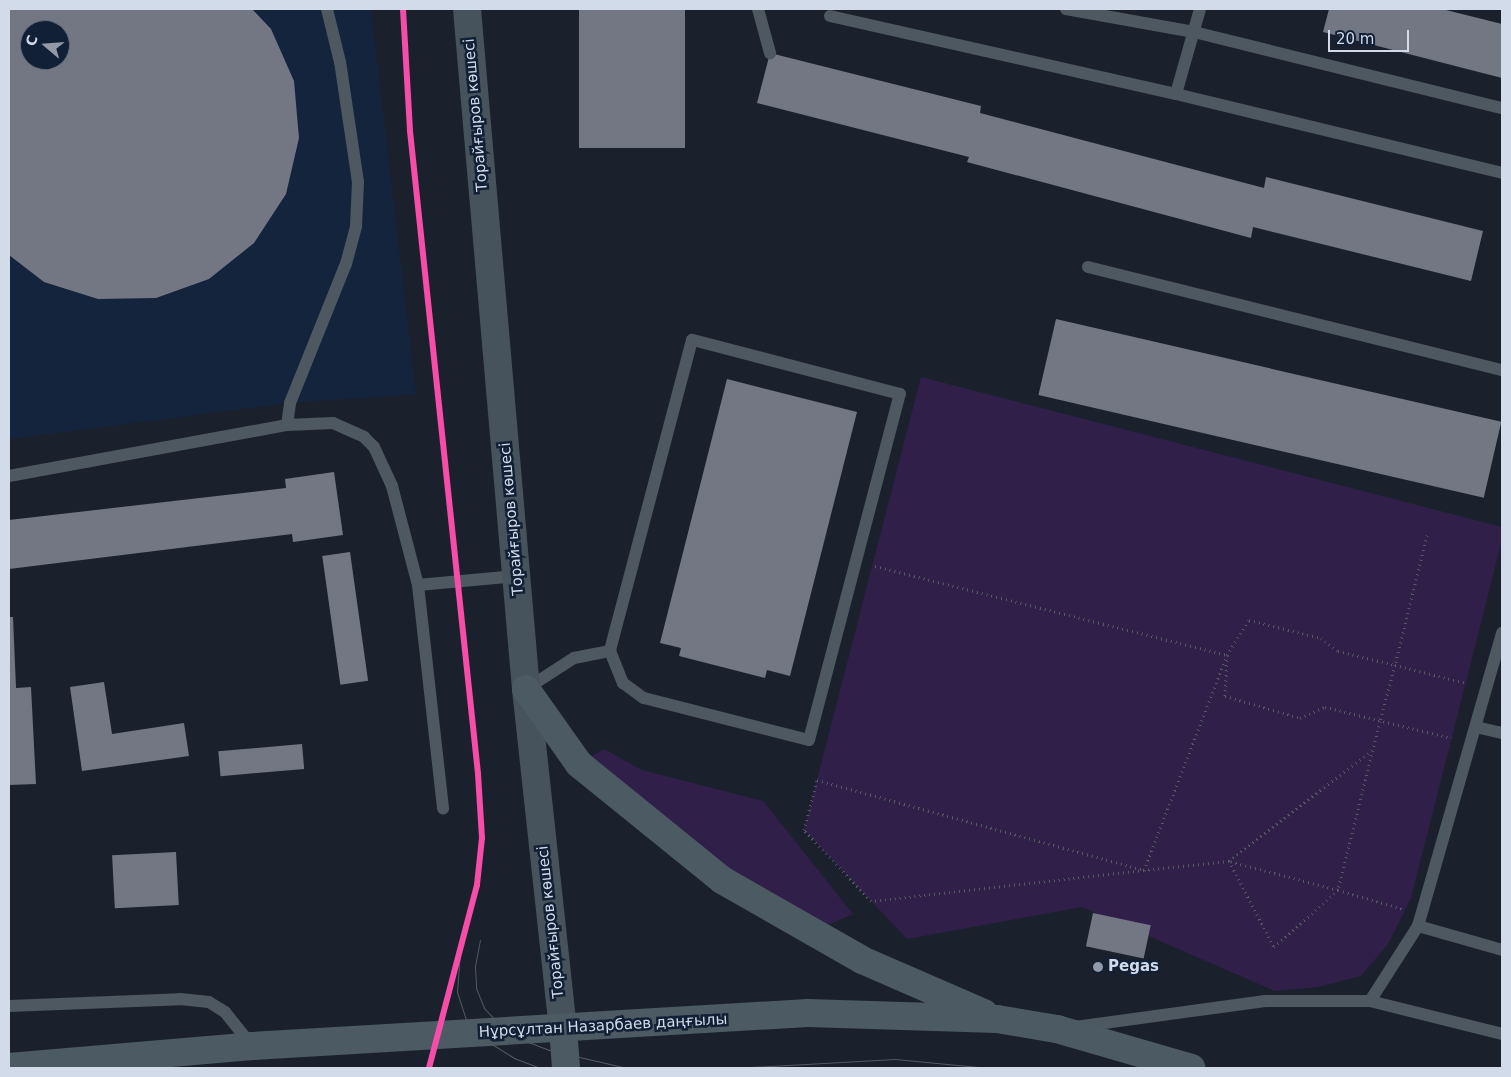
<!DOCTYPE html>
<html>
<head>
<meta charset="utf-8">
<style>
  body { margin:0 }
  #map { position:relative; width:1511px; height:1077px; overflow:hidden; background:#1a212d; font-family:"DejaVu Sans",sans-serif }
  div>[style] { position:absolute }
  .built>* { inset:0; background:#14243d }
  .green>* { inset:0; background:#301f49 }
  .building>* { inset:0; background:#737783; transform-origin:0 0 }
  .path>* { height:3px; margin-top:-1.5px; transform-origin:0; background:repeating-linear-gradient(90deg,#535b62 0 1px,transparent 0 5px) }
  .lane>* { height:12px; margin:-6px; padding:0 6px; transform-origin:6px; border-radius:6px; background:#4e5861 }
  .secondary>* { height:28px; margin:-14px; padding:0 14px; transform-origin:14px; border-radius:14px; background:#46535c }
  .primary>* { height:28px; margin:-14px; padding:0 14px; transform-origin:14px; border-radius:14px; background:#4b5a63 }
  .tram>* { height:1px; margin:-0.5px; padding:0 0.5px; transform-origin:0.5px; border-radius:0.5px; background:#525a63 }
  .tram-1>* { height:6px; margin:-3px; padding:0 3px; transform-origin:3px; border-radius:3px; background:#f54da8 }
  .dots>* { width:14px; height:14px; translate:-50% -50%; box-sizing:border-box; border:2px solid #122035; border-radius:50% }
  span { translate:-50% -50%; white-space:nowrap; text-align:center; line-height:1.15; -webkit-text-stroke:5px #122035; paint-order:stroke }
  .street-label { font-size:15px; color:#d2dbea }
  .poi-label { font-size:15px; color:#d2dbea; font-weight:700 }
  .left { translate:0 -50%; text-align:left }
  .frame { position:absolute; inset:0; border:10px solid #d2dbea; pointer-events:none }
  .north { position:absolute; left:20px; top:20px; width:50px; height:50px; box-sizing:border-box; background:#122035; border:1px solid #5f6b7d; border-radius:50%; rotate:288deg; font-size:14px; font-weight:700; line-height:20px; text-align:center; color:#d2dbea }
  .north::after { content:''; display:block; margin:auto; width:18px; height:22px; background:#929aa8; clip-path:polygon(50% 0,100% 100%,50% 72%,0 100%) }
  .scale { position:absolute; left:1328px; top:30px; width:81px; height:22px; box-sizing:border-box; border:2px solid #d2dbea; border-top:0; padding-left:6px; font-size:15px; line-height:18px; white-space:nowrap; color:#d2dbea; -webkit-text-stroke:4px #122035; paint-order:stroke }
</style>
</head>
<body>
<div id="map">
  <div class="built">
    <div style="clip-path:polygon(evenodd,9px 9px,371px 9px,416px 394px,290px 403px,9px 439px,9px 9px,30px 30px,60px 30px,60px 60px,30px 60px,30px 30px)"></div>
  </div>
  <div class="green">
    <div style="clip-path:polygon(921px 377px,1502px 527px,1502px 540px,1411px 898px,1388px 944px,1361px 976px,1318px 987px,1275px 991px,1082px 907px,907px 939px,804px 830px)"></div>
    <div style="clip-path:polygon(604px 749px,642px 770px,763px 801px,853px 914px,828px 925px,728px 869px,649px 809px,592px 756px)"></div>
  </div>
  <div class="building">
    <div style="clip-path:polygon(evenodd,9px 9px,252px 9px,271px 29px,294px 81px,299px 138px,286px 194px,254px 243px,209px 279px,156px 298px,98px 299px,44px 282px,9px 255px,9px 9px,30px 30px,60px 30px,60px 60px,30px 60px,30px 30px)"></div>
    <div style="left:579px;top:9px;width:106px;height:139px"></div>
    <div style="clip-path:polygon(1329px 9px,1442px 9px,1502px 24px,1502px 78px,1323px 32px)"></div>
    <div style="clip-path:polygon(770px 53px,981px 106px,980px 113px,1264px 188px,1266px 177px,1483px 231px,1471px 281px,1253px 227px,1251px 238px,967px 162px,969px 157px,757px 103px)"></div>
    <div style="left:1056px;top:319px;width:457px;height:78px;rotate:13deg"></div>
    <div style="clip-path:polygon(727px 379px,857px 412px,790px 676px,767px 670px,765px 678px,679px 656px,681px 648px,660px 643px)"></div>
    <div style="clip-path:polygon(334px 472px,343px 535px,293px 542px,292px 534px,9px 569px,9px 520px,286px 488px,285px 479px)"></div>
    <div style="left:350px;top:552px;width:130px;height:28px;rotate:82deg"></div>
    <div style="clip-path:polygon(9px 617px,13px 617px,16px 688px,31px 687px,36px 784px,9px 785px)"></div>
    <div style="clip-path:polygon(104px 682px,112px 734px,184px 723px,189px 756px,82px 771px,70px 687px)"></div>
    <div style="left:302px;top:744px;width:25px;height:84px;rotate:85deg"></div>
    <div style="left:176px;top:852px;width:53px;height:64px;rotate:87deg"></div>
    <div style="left:1093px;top:913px;width:59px;height:34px;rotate:12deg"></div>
  </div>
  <div class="path">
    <div style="left:1427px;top:535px;width:134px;rotate:103.8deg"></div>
    <div style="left:1395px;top:665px;width:58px;rotate:105deg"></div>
    <div style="left:1380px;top:721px;width:174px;rotate:104deg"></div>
    <div style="left:1338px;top:890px;width:113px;rotate:-165.1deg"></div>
    <div style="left:1229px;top:861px;width:85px;rotate:174deg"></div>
    <div style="left:1144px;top:870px;width:275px;rotate:173.5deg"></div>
    <div style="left:871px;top:901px;width:98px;rotate:-133.3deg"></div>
    <div style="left:804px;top:830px;width:52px;rotate:-75.4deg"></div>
    <div style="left:817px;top:780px;width:339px;rotate:15.4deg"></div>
    <div style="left:1144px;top:870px;width:230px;rotate:-68.9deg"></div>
    <div style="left:1227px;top:655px;width:41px;rotate:-57.8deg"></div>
    <div style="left:1249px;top:620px;width:74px;rotate:14deg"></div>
    <div style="left:1321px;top:638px;width:21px;rotate:37deg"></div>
    <div style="left:1338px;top:651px;width:59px;rotate:13.8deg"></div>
    <div style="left:1395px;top:665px;width:73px;rotate:14.2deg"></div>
    <div style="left:875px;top:566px;width:363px;rotate:14.2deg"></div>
    <div style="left:1227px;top:655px;width:41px;rotate:92.8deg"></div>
    <div style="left:1225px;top:696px;width:78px;rotate:16.3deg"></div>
    <div style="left:1300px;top:718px;width:27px;rotate:-24deg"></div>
    <div style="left:1325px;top:707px;width:130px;rotate:13.8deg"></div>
    <div style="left:1372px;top:750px;width:181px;rotate:142.2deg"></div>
    <div style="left:1229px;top:861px;width:97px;rotate:62.4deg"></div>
    <div style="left:1274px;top:947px;width:86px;rotate:-41.7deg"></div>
    <div style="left:1338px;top:890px;width:68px;rotate:16.3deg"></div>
  </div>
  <div class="lane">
    <div style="left:758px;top:9px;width:46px;rotate:74.7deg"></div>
    <div style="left:1066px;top:9px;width:130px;rotate:10.2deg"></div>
    <div style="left:1194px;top:32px;width:317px;rotate:13.9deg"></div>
    <div style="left:1200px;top:9px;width:88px;rotate:105.8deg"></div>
    <div style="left:1176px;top:94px;width:335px;rotate:13.6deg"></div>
    <div style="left:830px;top:16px;width:355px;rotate:12.7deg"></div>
    <div style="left:1088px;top:267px;width:427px;rotate:14deg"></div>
    <div style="left:287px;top:425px;width:22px;rotate:-82deg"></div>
    <div style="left:290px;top:403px;width:150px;rotate:-68.1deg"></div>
    <div style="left:346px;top:264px;width:39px;rotate:-75deg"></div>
    <div style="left:356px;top:226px;width:44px;rotate:-87.4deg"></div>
    <div style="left:358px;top:182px;width:121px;rotate:-98.5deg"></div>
    <div style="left:340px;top:62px;width:55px;rotate:-103.8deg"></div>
    <div style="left:9px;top:476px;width:283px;rotate:-10.4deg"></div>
    <div style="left:287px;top:425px;width:46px;rotate:-2.5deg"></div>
    <div style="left:333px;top:423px;width:34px;rotate:24deg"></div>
    <div style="left:364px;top:437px;width:14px;rotate:45deg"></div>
    <div style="left:374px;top:447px;width:43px;rotate:65.2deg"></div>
    <div style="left:392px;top:486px;width:102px;rotate:75.3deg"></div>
    <div style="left:418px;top:585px;width:225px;rotate:83.6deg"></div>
    <div style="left:418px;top:585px;width:99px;rotate:-5.2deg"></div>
    <div style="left:526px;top:689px;width:57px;rotate:-32.9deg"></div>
    <div style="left:574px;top:658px;width:37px;rotate:-11deg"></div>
    <div style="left:610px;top:651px;width:35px;rotate:68deg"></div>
    <div style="left:623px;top:683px;width:26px;rotate:36deg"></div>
    <div style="left:644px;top:698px;width:170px;rotate:14.3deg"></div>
    <div style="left:809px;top:740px;width:358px;rotate:-75.3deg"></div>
    <div style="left:900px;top:394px;width:215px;rotate:-165.4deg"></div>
    <div style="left:692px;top:340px;width:322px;rotate:104.8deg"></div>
    <div style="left:1476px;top:727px;width:27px;rotate:13deg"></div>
    <div style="left:1418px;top:926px;width:87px;rotate:15.9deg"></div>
    <div style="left:1370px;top:1001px;width:89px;rotate:-57.4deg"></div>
    <div style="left:1418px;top:926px;width:305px;rotate:-74deg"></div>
    <div style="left:9px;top:1006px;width:171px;rotate:-2.3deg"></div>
    <div style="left:180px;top:999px;width:29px;rotate:6deg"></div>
    <div style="left:209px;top:1002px;width:19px;rotate:32deg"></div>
    <div style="left:225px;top:1012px;width:43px;rotate:51.5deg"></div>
    <div style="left:1075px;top:1027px;width:192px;rotate:-7.8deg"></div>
    <div style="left:1265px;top:1001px;width:105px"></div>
    <div style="left:1370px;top:1001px;width:136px;rotate:14deg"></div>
  </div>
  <div class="secondary">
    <div style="left:467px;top:9px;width:683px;rotate:85.04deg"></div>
    <div style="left:526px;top:689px;width:341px;rotate:83.8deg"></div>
  </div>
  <div class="primary">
    <div style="left:526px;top:689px;width:92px;rotate:54.8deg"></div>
    <div style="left:579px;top:764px;width:184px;rotate:39deg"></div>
    <div style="left:722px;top:880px;width:161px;rotate:29.7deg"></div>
    <div style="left:862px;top:960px;width:133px;rotate:23.5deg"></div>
    <div style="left:563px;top:1028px;width:40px;rotate:85.7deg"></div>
    <div style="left:9px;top:1067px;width:244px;rotate:-4.9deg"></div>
    <div style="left:252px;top:1046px;width:557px;rotate:-3.4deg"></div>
    <div style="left:808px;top:1013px;width:189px;rotate:1.8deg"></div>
    <div style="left:997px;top:1019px;width:61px;rotate:9.5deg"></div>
    <div style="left:1057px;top:1029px;width:140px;rotate:16.2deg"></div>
  </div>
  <div class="tram">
    <div style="left:480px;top:940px;width:26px;rotate:101deg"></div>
    <div style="left:475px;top:966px;width:22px;rotate:87deg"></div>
    <div style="left:476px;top:988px;width:22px;rotate:68deg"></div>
    <div style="left:484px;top:1008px;width:23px;rotate:47deg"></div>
    <div style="left:500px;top:1025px;width:27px;rotate:33deg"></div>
    <div style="left:523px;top:1040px;width:28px;rotate:21deg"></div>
    <div style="left:549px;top:1050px;width:80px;rotate:13deg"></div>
    <div style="left:460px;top:952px;width:40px;rotate:94.3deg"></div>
    <div style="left:457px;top:992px;width:28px;rotate:72deg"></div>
    <div style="left:466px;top:1019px;width:30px;rotate:46deg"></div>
    <div style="left:487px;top:1041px;width:32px;rotate:32deg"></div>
    <div style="left:514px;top:1058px;width:28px;rotate:21deg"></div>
    <div style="left:733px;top:1068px;width:162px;rotate:-3.2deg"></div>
    <div style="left:895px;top:1059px;width:94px;rotate:5.5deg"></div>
  </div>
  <div class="tram-1">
    <div style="left:403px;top:9px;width:122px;rotate:86.7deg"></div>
    <div style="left:410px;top:131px;width:647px;rotate:83.96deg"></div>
    <div style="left:478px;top:774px;width:64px;rotate:86.4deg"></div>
    <div style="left:482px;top:838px;width:47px;rotate:96.1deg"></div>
    <div style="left:477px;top:885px;width:189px;rotate:104.7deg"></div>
  </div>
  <div class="dots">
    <div style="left:1098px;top:967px;background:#929aa8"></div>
  </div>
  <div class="street-label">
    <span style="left:476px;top:115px;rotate:-95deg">Торайғыров көшесі</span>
    <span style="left:512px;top:519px;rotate:-95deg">Торайғыров көшесі</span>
    <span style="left:551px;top:922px;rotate:-96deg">Торайғыров көшесі</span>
    <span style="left:603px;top:1026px;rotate:-3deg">Нұрсұлтан Назарбаев даңғылы</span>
  </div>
  <div class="poi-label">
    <span class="left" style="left:1108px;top:967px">Pegas</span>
  </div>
  <div class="frame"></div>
  <div class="north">С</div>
  <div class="scale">20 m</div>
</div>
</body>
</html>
